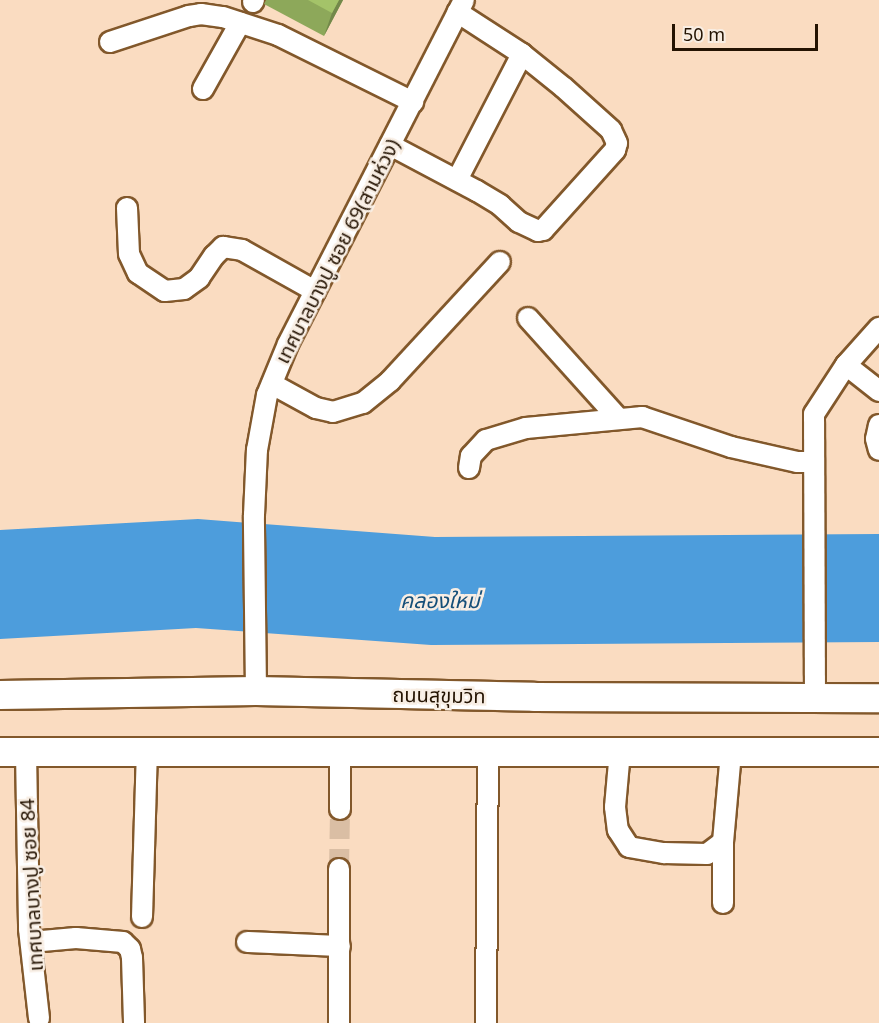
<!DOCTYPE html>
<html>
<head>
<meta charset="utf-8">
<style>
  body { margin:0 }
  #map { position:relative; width:879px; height:1023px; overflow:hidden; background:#fadcc1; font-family:"Noto Sans","Noto Sans Thai",sans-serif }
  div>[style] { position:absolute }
  .water>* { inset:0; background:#4d9ddc }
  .minor-tunnel>* { height:20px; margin-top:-10px; transform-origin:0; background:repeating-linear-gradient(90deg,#dabea4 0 20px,transparent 0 30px) }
  .roads { filter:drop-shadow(2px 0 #82582b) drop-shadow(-2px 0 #82582b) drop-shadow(0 2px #82582b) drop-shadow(0 -2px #82582b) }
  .minor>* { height:20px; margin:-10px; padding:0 10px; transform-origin:10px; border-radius:10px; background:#fff }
  .highway>* { height:28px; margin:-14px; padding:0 14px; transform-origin:14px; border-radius:14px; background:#fff }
  .wall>* { inset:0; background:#8da85a }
  .shaded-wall>* { inset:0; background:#73884a }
  .building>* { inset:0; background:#a4c369 }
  span { translate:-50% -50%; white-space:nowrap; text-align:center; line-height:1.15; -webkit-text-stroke:5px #f8eee4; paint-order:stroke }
  .street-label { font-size:20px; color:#241302 }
  .water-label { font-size:21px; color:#154f79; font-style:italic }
  .scale { position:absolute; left:672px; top:24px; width:146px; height:27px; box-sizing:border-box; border:3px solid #241302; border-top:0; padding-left:8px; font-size:18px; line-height:21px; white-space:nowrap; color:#241302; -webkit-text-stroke:4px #f8eee4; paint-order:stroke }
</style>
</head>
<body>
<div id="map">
  <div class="water">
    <div style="clip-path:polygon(198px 519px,435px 537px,879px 534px,879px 642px,431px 645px,196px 628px,0 639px,0 530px)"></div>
  </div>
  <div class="minor-tunnel">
    <div style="left:339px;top:869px;width:60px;rotate:-89deg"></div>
  </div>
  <div class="roads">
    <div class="minor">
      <div style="left:253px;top:2px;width:2px;rotate:-63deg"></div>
      <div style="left:110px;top:42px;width:83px;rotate:-18.2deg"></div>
      <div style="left:189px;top:16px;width:12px;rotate:-9deg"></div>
      <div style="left:201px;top:14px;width:22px;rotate:8deg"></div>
      <div style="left:223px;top:17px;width:58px;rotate:18.1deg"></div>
      <div style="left:278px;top:35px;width:151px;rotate:26.4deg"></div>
      <div style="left:203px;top:89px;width:76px;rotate:-60.7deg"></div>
      <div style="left:390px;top:145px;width:98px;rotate:27.9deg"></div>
      <div style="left:477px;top:191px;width:27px;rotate:31deg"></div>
      <div style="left:500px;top:205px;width:25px;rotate:42deg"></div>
      <div style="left:519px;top:222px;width:21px;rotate:25deg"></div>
      <div style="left:538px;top:231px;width:5px;rotate:-11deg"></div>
      <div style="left:543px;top:230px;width:108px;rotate:-48deg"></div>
      <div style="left:615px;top:150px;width:7px;rotate:-74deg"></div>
      <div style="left:617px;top:143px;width:14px;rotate:-115deg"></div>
      <div style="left:611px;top:130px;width:64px;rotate:-138.1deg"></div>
      <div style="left:563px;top:87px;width:53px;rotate:-141.2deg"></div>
      <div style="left:522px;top:54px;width:77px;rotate:-147.1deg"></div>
      <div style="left:457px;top:180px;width:142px;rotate:-62.7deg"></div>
      <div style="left:127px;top:208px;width:46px;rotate:87.5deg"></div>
      <div style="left:129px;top:254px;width:21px;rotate:65deg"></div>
      <div style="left:138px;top:273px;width:32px;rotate:34deg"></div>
      <div style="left:165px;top:291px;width:19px;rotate:-6deg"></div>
      <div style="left:184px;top:289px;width:19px;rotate:-36deg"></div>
      <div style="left:199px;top:278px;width:27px;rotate:-56deg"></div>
      <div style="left:214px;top:256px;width:13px;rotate:-45deg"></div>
      <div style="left:223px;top:247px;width:19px;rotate:9deg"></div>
      <div style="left:242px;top:250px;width:84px;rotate:29.3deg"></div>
      <div style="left:528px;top:318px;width:135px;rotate:48deg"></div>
      <div style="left:846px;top:365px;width:42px;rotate:38.2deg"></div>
      <div style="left:272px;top:384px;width:50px;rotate:28.6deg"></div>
      <div style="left:316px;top:408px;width:17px;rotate:13deg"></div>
      <div style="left:333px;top:412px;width:31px;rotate:-17deg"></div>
      <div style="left:363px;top:403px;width:35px;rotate:-39deg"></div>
      <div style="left:390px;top:381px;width:162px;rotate:-47.3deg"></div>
      <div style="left:879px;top:425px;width:14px;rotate:102deg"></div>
      <div style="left:876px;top:439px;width:11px;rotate:75deg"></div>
      <div style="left:469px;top:468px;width:12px;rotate:-81deg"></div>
      <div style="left:471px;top:456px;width:22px;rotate:-47deg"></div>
      <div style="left:486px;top:440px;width:42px;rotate:-16.7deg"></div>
      <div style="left:526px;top:428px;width:117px;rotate:-5.4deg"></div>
      <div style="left:642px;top:417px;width:94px;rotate:18.6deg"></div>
      <div style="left:731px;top:447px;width:68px;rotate:12.8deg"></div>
      <div style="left:797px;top:462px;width:16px"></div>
      <div style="left:256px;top:691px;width:176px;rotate:-90.7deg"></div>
      <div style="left:254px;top:515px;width:65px;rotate:-87.4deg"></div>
      <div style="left:257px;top:450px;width:56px;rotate:-79.7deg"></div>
      <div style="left:267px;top:395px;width:55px;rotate:-67.6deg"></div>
      <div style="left:288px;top:344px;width:386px;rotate:-62.9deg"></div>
      <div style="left:815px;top:698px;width:284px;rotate:-90.2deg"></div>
      <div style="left:814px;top:414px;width:59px;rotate:-56.9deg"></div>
      <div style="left:846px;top:365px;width:50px;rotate:-48.3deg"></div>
      <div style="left:620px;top:751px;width:56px;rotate:95.1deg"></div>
      <div style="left:615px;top:807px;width:23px;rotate:83deg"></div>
      <div style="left:618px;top:830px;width:20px;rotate:57deg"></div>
      <div style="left:629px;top:847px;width:36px;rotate:10deg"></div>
      <div style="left:664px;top:853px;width:43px;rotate:1.3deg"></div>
      <div style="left:707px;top:854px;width:20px;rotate:-37deg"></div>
      <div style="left:723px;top:842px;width:90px;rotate:-84.9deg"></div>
      <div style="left:26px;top:752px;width:177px;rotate:89deg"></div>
      <div style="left:29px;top:929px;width:90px;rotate:83.6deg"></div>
      <div style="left:340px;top:752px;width:57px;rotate:90deg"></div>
      <div style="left:339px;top:869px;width:154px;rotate:90deg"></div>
      <div style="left:723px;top:903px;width:61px;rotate:-90deg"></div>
      <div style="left:142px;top:917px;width:165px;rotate:-88.3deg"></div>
      <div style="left:31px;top:942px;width:45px;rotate:-5.1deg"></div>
      <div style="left:76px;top:938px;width:47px;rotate:4.9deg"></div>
      <div style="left:123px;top:942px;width:10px;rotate:45deg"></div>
      <div style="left:130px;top:949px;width:9px;rotate:77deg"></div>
      <div style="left:132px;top:958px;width:65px;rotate:88.2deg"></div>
      <div style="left:247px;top:942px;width:93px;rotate:2.5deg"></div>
      <div style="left:486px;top:1023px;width:271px;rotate:-89.6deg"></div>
    </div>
    <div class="highway">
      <div style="left:0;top:695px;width:256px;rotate:-0.9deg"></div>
      <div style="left:256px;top:691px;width:278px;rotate:1.2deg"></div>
      <div style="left:534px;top:697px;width:345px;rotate:0.2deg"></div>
      <div style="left:0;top:752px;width:879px"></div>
    </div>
  </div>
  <div class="wall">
    <div style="clip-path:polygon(266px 0,343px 0,324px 36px,264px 4px)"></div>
  </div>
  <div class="shaded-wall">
    <div style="clip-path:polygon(339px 0,343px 0,324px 36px,332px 13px)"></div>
  </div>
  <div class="building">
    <div style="clip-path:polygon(308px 0,339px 0,332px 13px)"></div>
  </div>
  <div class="street-label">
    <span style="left:337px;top:251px;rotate:-63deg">เทศบาลบางปู ซอย 69(สามห่วง)</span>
    <span style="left:439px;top:695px;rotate:1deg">ถนนสุขุมวิท</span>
    <span style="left:31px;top:885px;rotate:-93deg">เทศบาลบางปู ซอย 84</span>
  </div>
  <div class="water-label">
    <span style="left:440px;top:600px">คลองใหม่</span>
  </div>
  <div class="scale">50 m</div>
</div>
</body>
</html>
